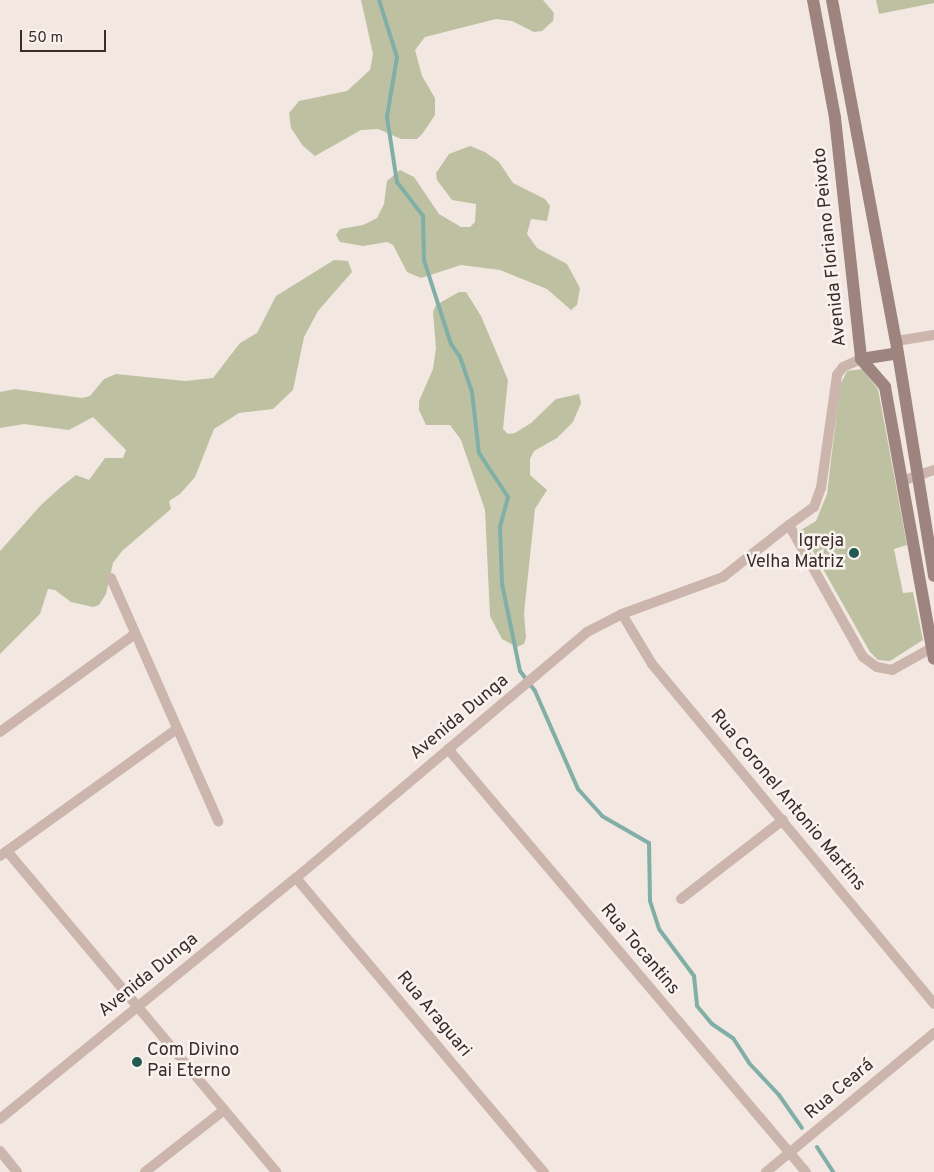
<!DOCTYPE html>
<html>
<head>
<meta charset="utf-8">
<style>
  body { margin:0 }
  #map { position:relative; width:934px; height:1172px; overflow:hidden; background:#f3e7e1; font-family:Overpass,sans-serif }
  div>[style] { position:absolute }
  .green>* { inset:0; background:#bdc1a1 }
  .stream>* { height:4px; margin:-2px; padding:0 2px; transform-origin:2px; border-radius:2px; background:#81afa7 }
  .street>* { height:10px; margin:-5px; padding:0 5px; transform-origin:5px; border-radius:5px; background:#cbb5ad }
  .secondary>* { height:12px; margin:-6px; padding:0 6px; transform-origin:6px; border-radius:6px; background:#9e847e }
  .dots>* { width:14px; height:14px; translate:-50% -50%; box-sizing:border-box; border:2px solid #faf2ee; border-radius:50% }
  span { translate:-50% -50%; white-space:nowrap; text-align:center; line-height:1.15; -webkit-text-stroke:5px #faf2ee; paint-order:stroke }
  .street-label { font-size:18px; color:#392d2b }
  .poi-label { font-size:18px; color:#392d2b }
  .right { translate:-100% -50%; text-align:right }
  .left { translate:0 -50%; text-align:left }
  .scale { position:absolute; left:20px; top:30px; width:86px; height:22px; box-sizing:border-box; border:2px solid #392d2b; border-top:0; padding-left:6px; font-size:15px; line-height:18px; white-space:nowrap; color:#392d2b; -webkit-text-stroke:4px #faf2ee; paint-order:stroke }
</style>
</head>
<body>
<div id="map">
  <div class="green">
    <div style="clip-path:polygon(361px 0,543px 0,554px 13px,553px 21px,542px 31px,534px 32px,512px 21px,496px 19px,425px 37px,415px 50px,422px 76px,435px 98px,435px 115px,423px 133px,417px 139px,401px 139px,378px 129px,361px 130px,315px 156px,303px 146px,291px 128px,289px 113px,299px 101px,347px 91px,370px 70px,373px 54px)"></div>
    <div style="clip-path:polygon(876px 0,934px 0,934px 3px,879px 14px)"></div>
    <div style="clip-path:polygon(470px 146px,485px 152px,499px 162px,513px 183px,545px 199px,550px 206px,547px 221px,531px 219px,527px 234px,537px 248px,567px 264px,580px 288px,577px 305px,571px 310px,547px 289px,500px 270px,461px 265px,421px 278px,407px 272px,393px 245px,387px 242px,363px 246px,340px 242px,336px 235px,340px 229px,363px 225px,377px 218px,384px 204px,387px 181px,400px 170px,414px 177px,439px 214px,461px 227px,470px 227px,475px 222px,476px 204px,452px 200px,437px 180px,436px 173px,449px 154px)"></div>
    <div style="clip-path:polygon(334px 260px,348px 261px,352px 272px,318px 311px,304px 337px,293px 390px,273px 409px,239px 413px,214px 429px,195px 477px,180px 494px,169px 501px,171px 509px,122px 551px,113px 563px,106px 594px,99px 605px,93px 607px,71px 602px,55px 590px,48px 589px,40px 614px,0 654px,0 551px,41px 505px,62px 486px,76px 475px,89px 480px,105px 458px,123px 458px,126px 450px,93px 417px,69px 430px,24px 424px,0 428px,0 392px,15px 389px,82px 398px,90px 396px,104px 379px,116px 374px,185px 381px,213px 378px,240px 343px,257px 333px,276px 296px)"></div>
    <div style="clip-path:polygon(459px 292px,466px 292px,481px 316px,508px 380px,503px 429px,508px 434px,515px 433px,531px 423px,556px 399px,579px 394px,581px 403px,573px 422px,557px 438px,534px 451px,530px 459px,530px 475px,547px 490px,535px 509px,524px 613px,526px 637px,524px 644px,517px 647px,502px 639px,490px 616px,485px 510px,461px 440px,450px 425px,426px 425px,419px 410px,419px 401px,433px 369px,436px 348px,433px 312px,436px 305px)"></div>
    <div style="clip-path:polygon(862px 369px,878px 389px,907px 545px,894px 549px,903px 593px,913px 592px,923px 640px,890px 661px,878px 660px,870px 652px,801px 530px,816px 521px,827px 494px,840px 385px,847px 371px)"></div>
  </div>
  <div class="stream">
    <div style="left:379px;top:0;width:60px;rotate:72.5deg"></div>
    <div style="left:397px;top:57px;width:61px;rotate:99.5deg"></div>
    <div style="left:387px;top:117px;width:66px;rotate:81.3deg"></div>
    <div style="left:397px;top:182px;width:43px;rotate:52.6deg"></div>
    <div style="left:423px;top:216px;width:44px;rotate:88.7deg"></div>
    <div style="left:424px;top:260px;width:88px;rotate:72.2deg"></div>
    <div style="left:451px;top:344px;width:16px;rotate:55deg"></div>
    <div style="left:460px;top:357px;width:37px;rotate:71deg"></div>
    <div style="left:472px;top:392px;width:61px;rotate:83.5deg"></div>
    <div style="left:479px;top:453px;width:53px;rotate:56.6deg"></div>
    <div style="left:508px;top:497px;width:31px;rotate:105deg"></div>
    <div style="left:500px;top:527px;width:57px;rotate:88deg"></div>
    <div style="left:502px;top:584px;width:89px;rotate:78.3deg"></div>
    <div style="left:520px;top:671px;width:25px;rotate:53deg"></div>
    <div style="left:535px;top:691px;width:107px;rotate:66.3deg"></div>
    <div style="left:578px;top:789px;width:36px;rotate:48deg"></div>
    <div style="left:602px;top:816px;width:54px;rotate:29.9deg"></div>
    <div style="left:649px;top:843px;width:58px;rotate:89deg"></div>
    <div style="left:650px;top:901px;width:29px;rotate:72deg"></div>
    <div style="left:659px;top:929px;width:59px;rotate:53.3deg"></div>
    <div style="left:694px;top:976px;width:30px;rotate:84deg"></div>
    <div style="left:697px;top:1006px;width:23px;rotate:50deg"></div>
    <div style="left:712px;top:1024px;width:25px;rotate:34deg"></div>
    <div style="left:733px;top:1038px;width:30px;rotate:57deg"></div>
    <div style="left:749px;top:1063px;width:44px;rotate:46.8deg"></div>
    <div style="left:779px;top:1095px;width:40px;rotate:55.1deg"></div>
    <div style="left:817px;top:1147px;width:30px;rotate:57deg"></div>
  </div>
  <div class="street">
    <div style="left:896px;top:341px;width:38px;rotate:-9deg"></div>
    <div style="left:902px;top:481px;width:34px;rotate:-19deg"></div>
    <div style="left:789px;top:525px;width:31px;rotate:-36deg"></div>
    <div style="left:814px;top:507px;width:20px;rotate:-70deg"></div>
    <div style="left:821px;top:488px;width:114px;rotate:-81.9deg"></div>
    <div style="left:837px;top:375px;width:10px;rotate:-53deg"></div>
    <div style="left:843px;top:367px;width:20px;rotate:-24deg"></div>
    <div style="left:111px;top:578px;width:266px;rotate:66.2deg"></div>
    <div style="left:622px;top:614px;width:58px;rotate:59deg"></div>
    <div style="left:652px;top:664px;width:442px;rotate:50.3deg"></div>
    <div style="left:0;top:732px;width:167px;rotate:-36deg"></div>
    <div style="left:448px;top:749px;width:554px;rotate:49.76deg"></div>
    <div style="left:7px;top:851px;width:419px;rotate:50deg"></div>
    <div style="left:0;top:856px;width:218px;rotate:-35.7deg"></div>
    <div style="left:296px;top:878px;width:385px;rotate:49.9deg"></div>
    <div style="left:681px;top:899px;width:129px;rotate:-37.8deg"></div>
    <div style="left:0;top:1119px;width:382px;rotate:-39.2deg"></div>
    <div style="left:296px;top:878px;width:381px;rotate:-40.2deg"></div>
    <div style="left:587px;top:632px;width:39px;rotate:-27deg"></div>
    <div style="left:622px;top:614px;width:108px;rotate:-20.1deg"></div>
    <div style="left:723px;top:577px;width:84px;rotate:-38.2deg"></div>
    <div style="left:789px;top:525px;width:151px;rotate:60.7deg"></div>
    <div style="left:863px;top:657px;width:17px;rotate:36deg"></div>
    <div style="left:877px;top:667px;width:15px;rotate:11deg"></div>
    <div style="left:892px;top:670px;width:43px;rotate:-28.9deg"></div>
    <div style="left:0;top:1151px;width:27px;rotate:51deg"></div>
    <div style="left:145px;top:1172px;width:100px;rotate:-38.1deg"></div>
    <div style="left:766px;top:1172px;width:218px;rotate:-39.6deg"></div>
  </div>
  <div class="secondary">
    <div style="left:813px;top:0;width:120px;rotate:79.4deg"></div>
    <div style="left:835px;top:118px;width:242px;rotate:83.8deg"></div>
    <div style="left:861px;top:359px;width:37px;rotate:49deg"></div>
    <div style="left:885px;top:387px;width:276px;rotate:79.8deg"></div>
    <div style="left:832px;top:0;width:347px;rotate:79.4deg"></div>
    <div style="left:896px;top:341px;width:238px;rotate:80.8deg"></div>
    <div style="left:861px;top:359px;width:37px;rotate:-9deg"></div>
  </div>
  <div class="dots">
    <div style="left:854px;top:553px;background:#225a52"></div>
    <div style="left:137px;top:1062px;background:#225a52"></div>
  </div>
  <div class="street-label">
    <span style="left:831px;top:247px;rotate:-96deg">Avenida Floriano Peixoto</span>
    <span style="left:460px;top:718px;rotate:-40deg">Avenida Dunga</span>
    <span style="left:787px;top:801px;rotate:50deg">Rua Coronel Antonio Martins</span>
    <span style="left:639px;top:950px;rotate:50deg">Rua Tocantins</span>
    <span style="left:149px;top:976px;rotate:-39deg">Avenida Dunga</span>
    <span style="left:433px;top:1015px;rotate:50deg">Rua Araguari</span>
    <span style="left:840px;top:1090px;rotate:-40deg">Rua Ceará</span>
  </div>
  <div class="poi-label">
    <span class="right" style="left:844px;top:553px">Igreja<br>Velha Matriz</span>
    <span class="left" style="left:147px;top:1062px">Com Divino<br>Pai Eterno</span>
  </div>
  <div class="scale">50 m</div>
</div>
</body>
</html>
